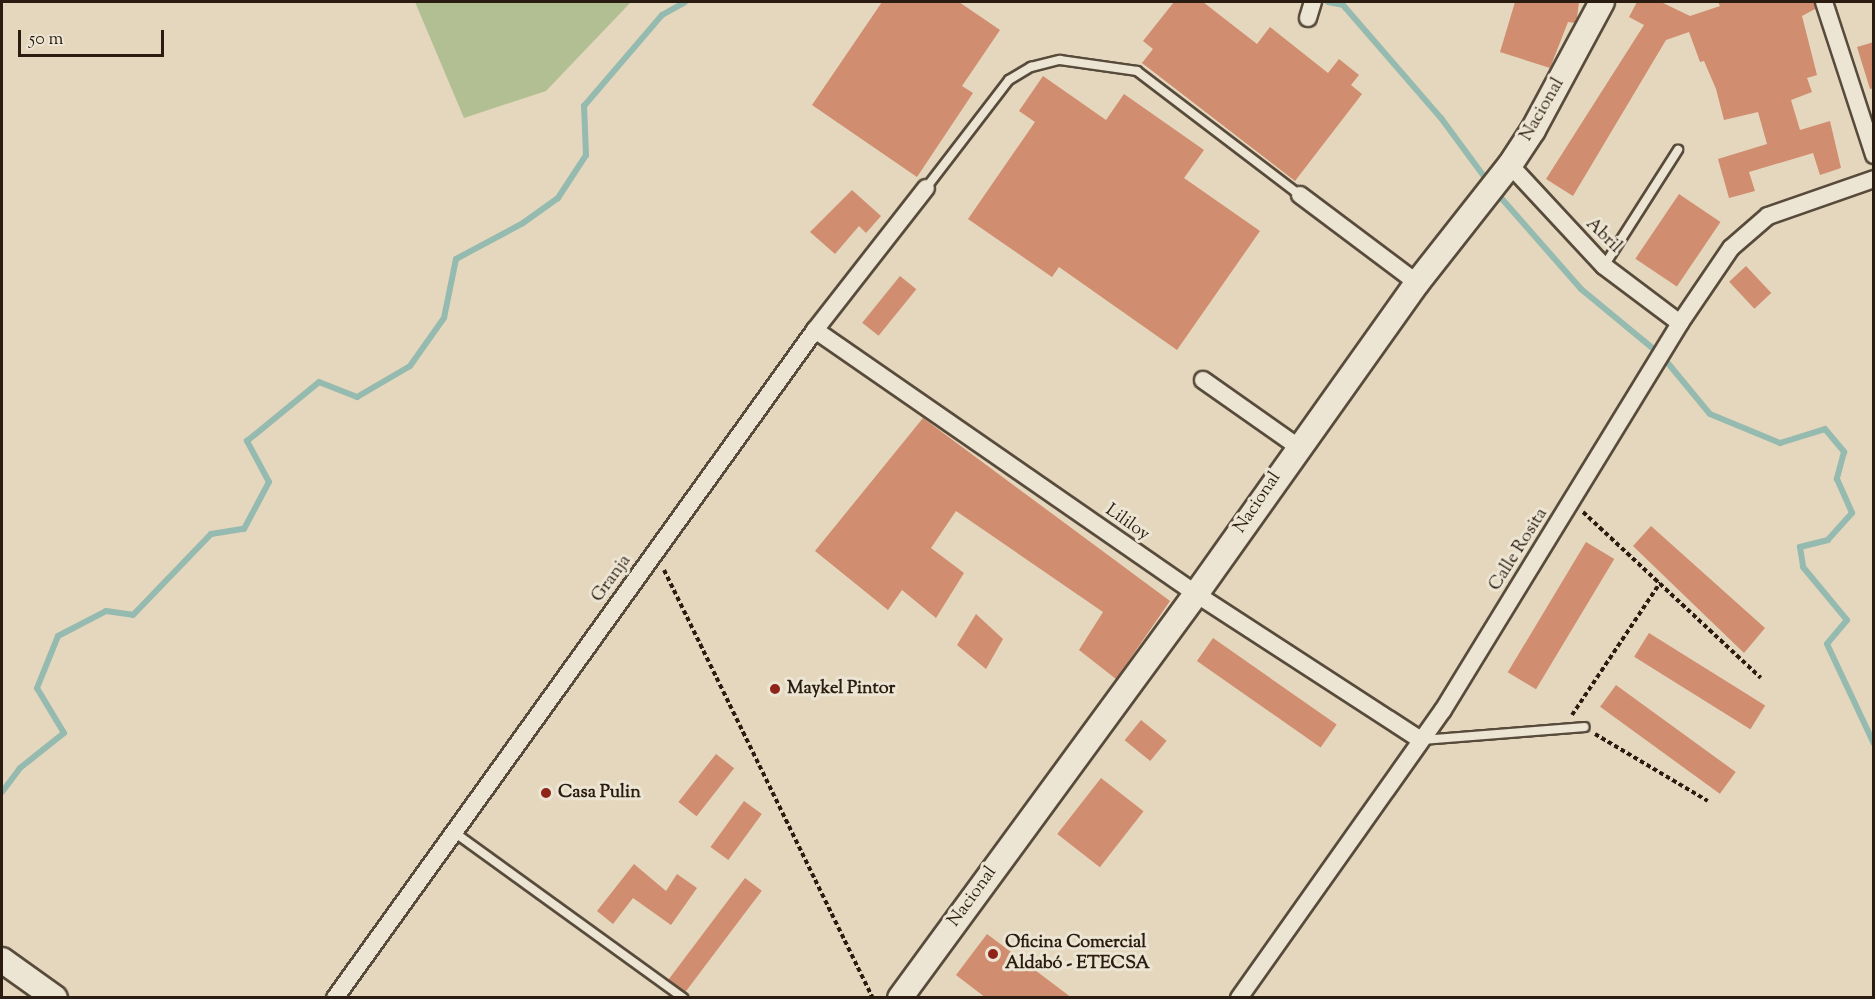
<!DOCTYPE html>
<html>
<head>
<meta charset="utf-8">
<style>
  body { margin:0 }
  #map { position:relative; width:1875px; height:999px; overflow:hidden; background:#e4d7bd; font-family:"Sorts Mill Goudy",serif }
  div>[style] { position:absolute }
  .green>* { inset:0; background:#b2bf93 }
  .stream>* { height:6px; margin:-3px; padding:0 3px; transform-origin:3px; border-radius:3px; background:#95baaf }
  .building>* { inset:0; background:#d08d6f; transform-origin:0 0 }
  .path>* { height:4px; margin-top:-2px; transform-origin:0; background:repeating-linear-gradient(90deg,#2a1c10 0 4.5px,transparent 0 7.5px) }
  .roads { filter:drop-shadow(2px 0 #584b3b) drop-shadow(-2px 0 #584b3b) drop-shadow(0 2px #584b3b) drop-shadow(0 -2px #584b3b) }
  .lane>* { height:8px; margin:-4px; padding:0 4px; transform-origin:4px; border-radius:4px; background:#ede5d4 }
  .street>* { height:16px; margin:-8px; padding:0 8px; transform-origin:8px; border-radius:8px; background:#ede5d4 }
  .secondary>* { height:24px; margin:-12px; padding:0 12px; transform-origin:12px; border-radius:12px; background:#ede5d4 }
  .dots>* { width:16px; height:16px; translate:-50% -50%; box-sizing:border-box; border:3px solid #ede5d4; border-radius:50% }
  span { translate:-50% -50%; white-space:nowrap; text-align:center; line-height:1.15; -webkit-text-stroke:6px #ede5d4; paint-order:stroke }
  .street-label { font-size:18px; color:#2a1c10 }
  .poi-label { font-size:18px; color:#2a1c10; font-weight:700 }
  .left { translate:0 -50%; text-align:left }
  .frame { position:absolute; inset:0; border:3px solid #2a1c10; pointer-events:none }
  .scale { position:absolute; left:18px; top:30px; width:146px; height:27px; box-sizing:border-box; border:3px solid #2a1c10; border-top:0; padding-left:8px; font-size:18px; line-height:21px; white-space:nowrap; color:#2a1c10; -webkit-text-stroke:4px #ede5d4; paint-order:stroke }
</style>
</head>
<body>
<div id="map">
  <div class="green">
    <div style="clip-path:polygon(415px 2px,631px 2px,546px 91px,464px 118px)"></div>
  </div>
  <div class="stream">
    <div style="left:1328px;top:2px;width:15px;rotate:11deg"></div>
    <div style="left:1343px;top:5px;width:150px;rotate:49.1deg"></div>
    <div style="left:1441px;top:118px;width:81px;rotate:53.6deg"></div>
    <div style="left:1495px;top:191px;width:130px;rotate:48.7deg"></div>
    <div style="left:1581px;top:289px;width:105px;rotate:39.6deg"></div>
    <div style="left:1662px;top:356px;width:75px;rotate:50.4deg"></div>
    <div style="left:1710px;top:414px;width:76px;rotate:22.5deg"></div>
    <div style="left:1780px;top:443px;width:47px;rotate:-17.3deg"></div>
    <div style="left:1825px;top:429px;width:30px;rotate:50deg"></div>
    <div style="left:1844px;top:452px;width:28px;rotate:105deg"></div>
    <div style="left:1837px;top:479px;width:37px;rotate:66deg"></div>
    <div style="left:1852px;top:513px;width:36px;rotate:132deg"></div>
    <div style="left:1828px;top:540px;width:29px;rotate:166deg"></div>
    <div style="left:1800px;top:547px;width:20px;rotate:81deg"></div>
    <div style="left:1803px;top:567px;width:69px;rotate:50.3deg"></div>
    <div style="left:1847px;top:620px;width:31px;rotate:130deg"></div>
    <div style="left:1827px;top:644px;width:110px;rotate:64.8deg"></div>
    <div style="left:2px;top:792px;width:30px;rotate:-53deg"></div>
    <div style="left:20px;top:768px;width:56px;rotate:-38.5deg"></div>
    <div style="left:64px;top:733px;width:52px;rotate:-121deg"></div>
    <div style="left:37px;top:688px;width:56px;rotate:-68deg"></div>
    <div style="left:58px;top:636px;width:54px;rotate:-27.5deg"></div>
    <div style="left:106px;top:611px;width:27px;rotate:8deg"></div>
    <div style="left:133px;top:615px;width:112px;rotate:-46.1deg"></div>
    <div style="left:211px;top:534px;width:33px;rotate:-9deg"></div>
    <div style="left:244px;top:529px;width:53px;rotate:-62deg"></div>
    <div style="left:269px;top:482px;width:47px;rotate:-118.2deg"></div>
    <div style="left:247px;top:441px;width:93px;rotate:-39.3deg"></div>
    <div style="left:319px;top:382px;width:41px;rotate:21.5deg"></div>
    <div style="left:357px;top:397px;width:61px;rotate:-30.3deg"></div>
    <div style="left:410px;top:366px;width:59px;rotate:-54.7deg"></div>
    <div style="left:444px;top:318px;width:60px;rotate:-78.5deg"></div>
    <div style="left:456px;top:259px;width:76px;rotate:-28.2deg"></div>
    <div style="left:523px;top:223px;width:43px;rotate:-35.5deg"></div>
    <div style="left:558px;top:198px;width:51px;rotate:-56.9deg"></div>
    <div style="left:586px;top:155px;width:49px;rotate:-92.3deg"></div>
    <div style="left:584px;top:106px;width:120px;rotate:-49.4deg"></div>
    <div style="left:662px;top:15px;width:26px;rotate:-29deg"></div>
  </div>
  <div class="building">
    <div style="clip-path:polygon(882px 2px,959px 2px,1000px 30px,962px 86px,973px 93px,917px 177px,812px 105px)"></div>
    <div style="clip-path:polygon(1174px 2px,1203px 2px,1257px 44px,1270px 27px,1328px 73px,1339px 59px,1359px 75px,1351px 85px,1362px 94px,1295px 181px,1142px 63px,1153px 49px,1143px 41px)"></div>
    <div style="clip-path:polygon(1515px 2px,1579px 2px,1577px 18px,1575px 23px,1568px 22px,1550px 68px,1500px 52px)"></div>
    <div style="clip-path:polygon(1637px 2px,1661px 2px,1690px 16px,1720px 6px,1718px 2px,1814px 2px,1815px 9px,1802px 16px,1817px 75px,1807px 78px,1812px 92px,1791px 100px,1800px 130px,1830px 121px,1841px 168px,1820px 175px,1813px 153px,1749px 172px,1755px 191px,1729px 198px,1718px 159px,1767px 144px,1758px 112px,1724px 120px,1716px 89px,1704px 61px,1700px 62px,1689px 32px,1666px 40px,1573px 196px,1546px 179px,1644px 25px,1629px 17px)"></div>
    <div style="clip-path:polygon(1874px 42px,1874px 88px,1870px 89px,1857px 47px)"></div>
    <div style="clip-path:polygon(1043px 76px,1106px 120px,1124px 94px,1204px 150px,1184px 178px,1260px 231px,1177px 350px,1059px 267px,1052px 277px,968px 219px,1035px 122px,1019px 111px)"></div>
    <div style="clip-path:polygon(852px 190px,881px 216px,866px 233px,859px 226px,835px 254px,810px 232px)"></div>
    <div style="left:1679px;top:194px;width:50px;height:78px;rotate:34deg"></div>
    <div style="left:1746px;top:266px;width:37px;height:23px;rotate:47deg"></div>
    <div style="left:900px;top:276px;width:21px;height:60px;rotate:39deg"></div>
    <div style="clip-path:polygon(923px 418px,1170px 601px,1116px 679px,1079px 650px,1103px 612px,956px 511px,931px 548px,964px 573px,936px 618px,902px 590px,888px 610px,815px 551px)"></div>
    <div style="clip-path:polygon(1651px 526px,1765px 628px,1744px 653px,1633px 546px)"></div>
    <div style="left:1586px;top:542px;width:33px;height:152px;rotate:31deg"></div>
    <div style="clip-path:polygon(976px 614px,1003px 639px,986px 669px,957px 645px)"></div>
    <div style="left:1649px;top:633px;width:137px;height:28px;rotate:32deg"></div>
    <div style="left:1213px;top:638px;width:151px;height:28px;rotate:35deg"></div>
    <div style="left:1616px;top:685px;width:148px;height:27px;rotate:36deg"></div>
    <div style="left:1141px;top:720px;width:33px;height:26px;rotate:39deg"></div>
    <div style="left:716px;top:754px;width:23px;height:61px;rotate:38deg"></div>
    <div style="left:1101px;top:778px;width:54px;height:71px;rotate:38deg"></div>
    <div style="left:744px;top:801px;width:22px;height:57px;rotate:36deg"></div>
    <div style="clip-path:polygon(634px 864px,666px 891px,677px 874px,697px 888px,671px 925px,633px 898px,613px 924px,597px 911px)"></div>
    <div style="left:745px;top:878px;width:21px;height:127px;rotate:37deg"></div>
    <div style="clip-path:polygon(987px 934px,1072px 998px,986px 998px,956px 975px)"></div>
  </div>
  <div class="path">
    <div style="left:1583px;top:512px;width:243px;rotate:43deg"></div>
    <div style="left:664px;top:570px;width:476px;rotate:64deg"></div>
    <div style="left:1572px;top:715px;width:159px;rotate:-56.3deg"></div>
    <div style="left:1595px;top:734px;width:131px;rotate:30.7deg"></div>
  </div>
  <div class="roads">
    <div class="lane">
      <div style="left:926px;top:188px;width:136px;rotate:-52.5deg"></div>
      <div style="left:1009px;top:80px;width:26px;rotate:-31deg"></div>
      <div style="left:1031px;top:67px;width:30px;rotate:-14deg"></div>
      <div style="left:1060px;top:60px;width:78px;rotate:8.1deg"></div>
      <div style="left:1137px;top:71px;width:205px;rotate:37.3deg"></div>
      <div style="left:1604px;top:266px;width:138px;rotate:-57.5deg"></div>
      <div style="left:1423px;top:740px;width:162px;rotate:-4.6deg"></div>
      <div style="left:454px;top:832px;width:283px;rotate:35.9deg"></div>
    </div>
    <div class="street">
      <div style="left:1824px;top:2px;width:161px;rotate:71.9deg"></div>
      <div style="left:1308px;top:18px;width:17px;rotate:-73deg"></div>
      <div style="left:1510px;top:165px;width:138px;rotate:47.1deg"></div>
      <div style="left:1604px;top:266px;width:95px;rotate:36.9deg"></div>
      <div style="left:1300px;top:195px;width:146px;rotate:36.9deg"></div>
      <div style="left:815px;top:330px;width:464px;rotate:34.7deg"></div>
      <div style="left:1196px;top:594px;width:268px;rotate:33deg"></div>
      <div style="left:1203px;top:380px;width:115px;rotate:35.1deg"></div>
      <div style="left:335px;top:998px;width:823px;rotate:-54.3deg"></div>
      <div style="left:815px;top:330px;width:180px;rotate:-52deg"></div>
      <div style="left:1239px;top:998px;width:353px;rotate:-54.7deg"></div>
      <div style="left:1443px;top:710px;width:454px;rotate:-58.5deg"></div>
      <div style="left:1680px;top:323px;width:91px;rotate:-55.8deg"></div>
      <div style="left:1731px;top:248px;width:49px;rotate:-40.9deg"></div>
      <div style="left:1768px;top:216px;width:112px;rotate:-19.2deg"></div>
    </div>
    <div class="secondary">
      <div style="left:2px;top:960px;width:65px;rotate:35.6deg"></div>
      <div style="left:900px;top:998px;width:501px;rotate:-53.77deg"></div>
      <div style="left:1196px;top:594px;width:382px;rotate:-54.6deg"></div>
      <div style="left:1417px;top:283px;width:150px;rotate:-51.8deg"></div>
      <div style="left:1510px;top:165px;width:42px;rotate:-56.7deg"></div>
      <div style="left:1533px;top:130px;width:145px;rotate:-61.7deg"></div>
    </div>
  </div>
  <div class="dots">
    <div style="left:775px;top:689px;background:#8f2418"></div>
    <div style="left:546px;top:793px;background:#8f2418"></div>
    <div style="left:993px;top:954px;background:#8f2418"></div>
  </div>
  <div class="street-label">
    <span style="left:1543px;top:110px;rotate:-60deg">Nacional</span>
    <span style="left:1603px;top:236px;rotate:44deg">Abril</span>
    <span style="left:1258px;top:503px;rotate:-56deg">Nacional</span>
    <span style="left:1127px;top:523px;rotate:35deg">Lililoy</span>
    <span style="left:1519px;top:550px;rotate:-58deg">Calle Rosita</span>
    <span style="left:612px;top:579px;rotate:-54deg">Granja</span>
    <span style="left:973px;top:897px;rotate:-54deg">Nacional</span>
  </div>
  <div class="poi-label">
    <span class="left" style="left:787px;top:689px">Maykel Pintor</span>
    <span class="left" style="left:558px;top:793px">Casa Pulin</span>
    <span class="left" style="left:1005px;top:954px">Oficina Comercial<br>Aldabó - ETECSA</span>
  </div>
  <div class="frame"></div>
  <div class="scale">50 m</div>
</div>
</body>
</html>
